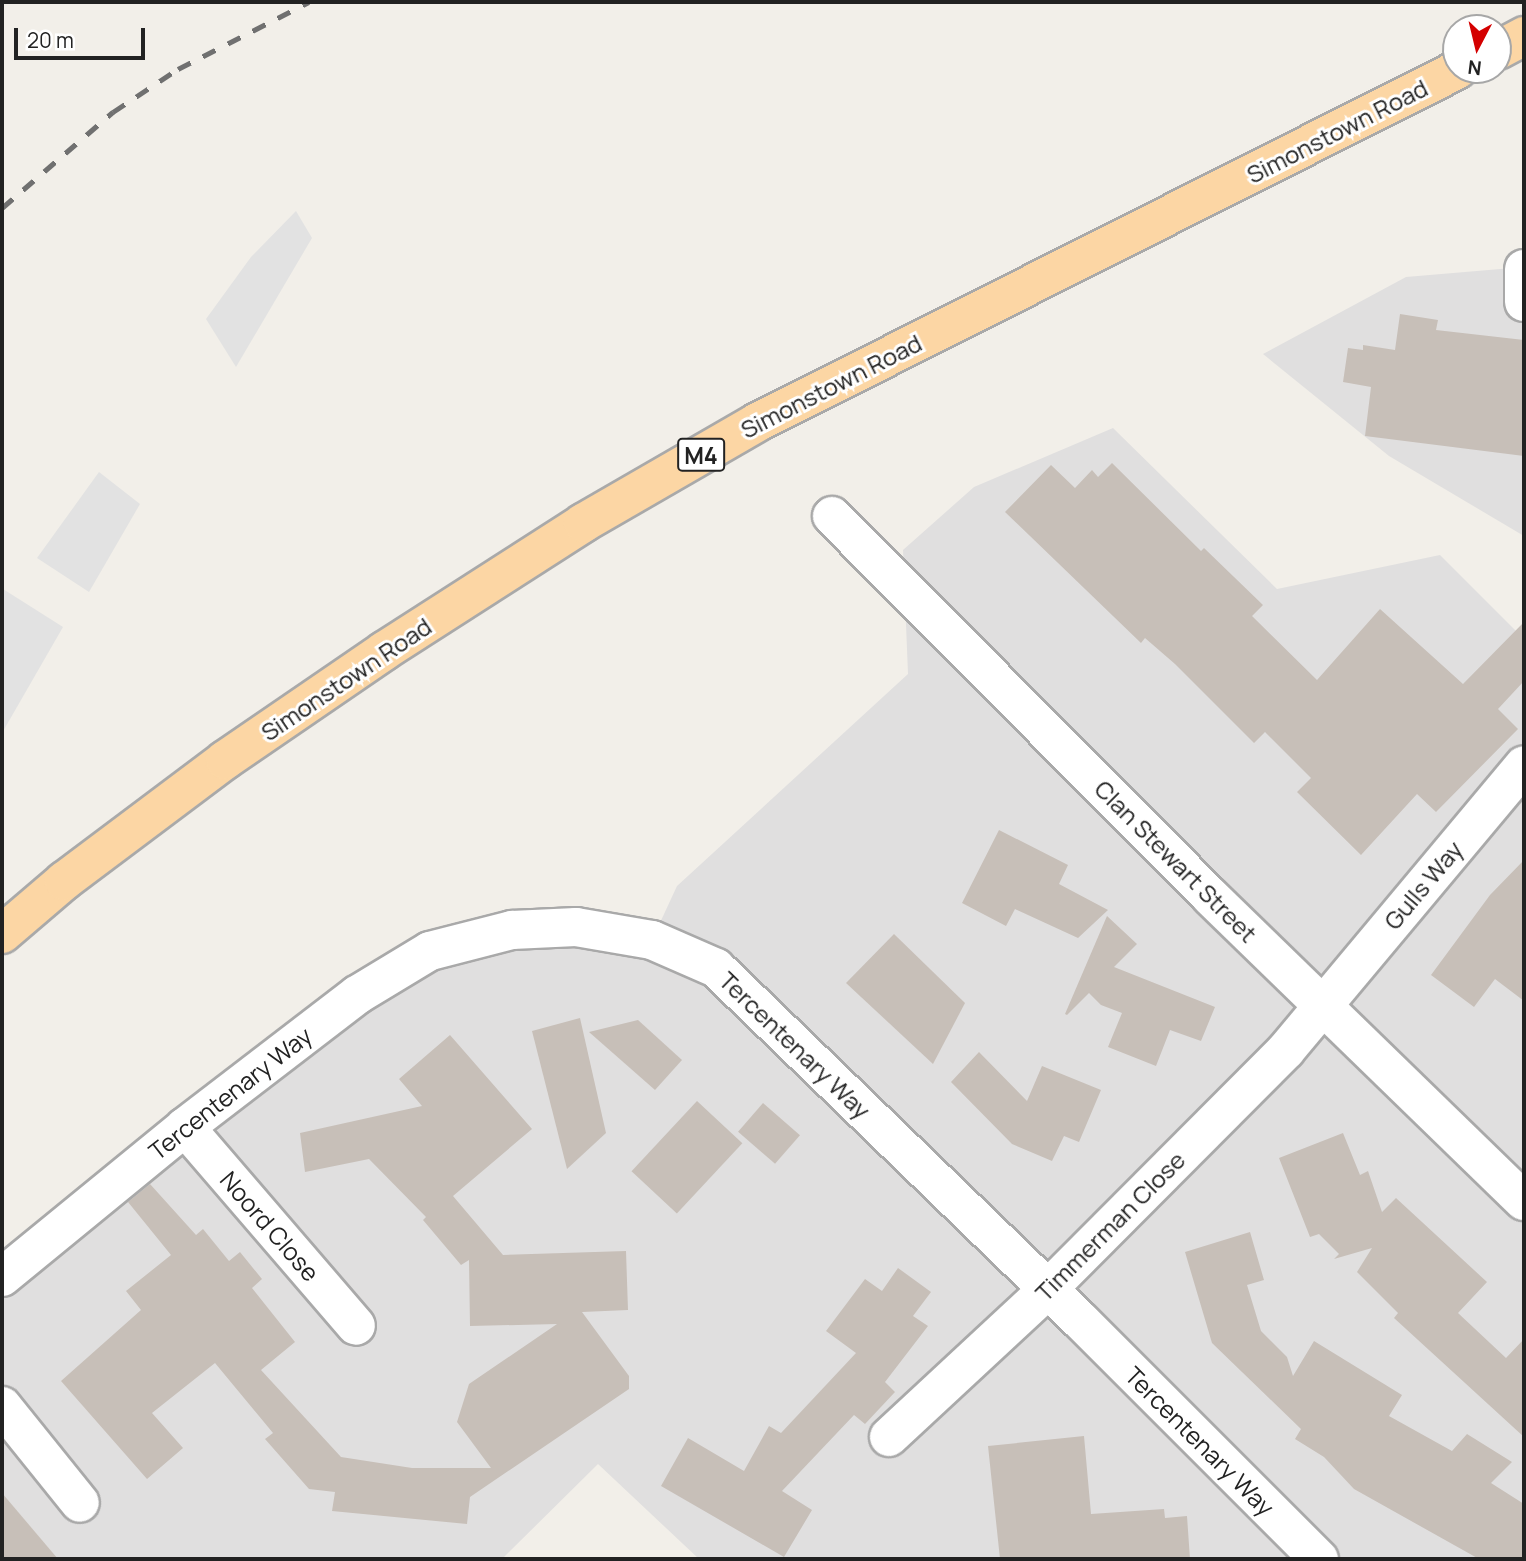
<!DOCTYPE html>
<html>
<head>
<meta charset="utf-8">
<style>
  body { margin:0 }
  #map { position:relative; width:1526px; height:1561px; overflow:hidden; background:#f2efe9; font-family:Manrope,sans-serif }
  div>[style] { position:absolute }
  .residential>* { inset:0; background:#e0dfdf }
  .parking>* { inset:0; background:#e2e2e2 }
  .building>* { inset:0; background:#c7bfb8; transform-origin:0 0 }
  .roads { filter:drop-shadow(2px 0 #a9a9a9) drop-shadow(-2px 0 #a9a9a9) drop-shadow(0 2px #a9a9a9) drop-shadow(0 -2px #a9a9a9) }
  .minor>* { height:38px; margin:-19px; padding:0 19px; transform-origin:19px; border-radius:19px; background:#fff }
  .major>* { height:38px; margin:-19px; padding:0 19px; transform-origin:19px; border-radius:19px; background:#fcd6a4 }
  .rail>* { height:5px; margin-top:-2.5px; transform-origin:0; background:repeating-linear-gradient(90deg,#707070 0 14px,transparent 0 28px) }
  span { translate:-50% -50%; white-space:nowrap; text-align:center; line-height:1.15; -webkit-text-stroke:6px #fff; paint-order:stroke }
  .shield-label span { padding:2px 5px; background:#fff; border:2px solid; border-radius:5px; -webkit-text-stroke-width:0 }
  .shield-label { font-size:23px; color:#222; font-weight:700 }
  .street-label { font-size:24px; color:#222 }
  .frame { position:absolute; inset:0; border:4px solid #222; pointer-events:none }
  .north { position:absolute; left:1442px; top:14px; width:70px; height:70px; box-sizing:border-box; background:#fff; border:2px solid #a7a7a7; border-radius:50%; rotate:187deg; font-size:19px; font-weight:700; line-height:28px; text-align:center; color:#222 }
  .north::after { content:''; display:block; margin:auto; width:24px; height:32px; background:#d40000; clip-path:polygon(50% 0,100% 100%,50% 72%,0 100%) }
  .scale { position:absolute; left:14px; top:28px; width:131px; height:32px; box-sizing:border-box; border:4px solid #222; border-top:0; padding-left:9px; font-size:21px; line-height:24px; white-space:nowrap; color:#222; -webkit-text-stroke:5px #fff; paint-order:stroke }
</style>
</head>
<body>
<div id="map">
  <div class="residential">
    <div style="clip-path:polygon(1524px 267px,1524px 536px,1389px 456px,1263px 354px,1406px 277px)"></div>
    <div style="clip-path:polygon(1113px 428px,1277px 589px,1440px 555px,1524px 639px,1524px 1559px,699px 1559px,598px 1464px,502px 1559px,2px 1559px,2px 1277px,430px 951px,652px 940px,677px 886px,908px 674px,903px 550px,974px 487px)"></div>
  </div>
  <div class="parking">
    <div style="clip-path:polygon(296px 211px,312px 238px,236px 367px,206px 319px,251px 257px)"></div>
    <div style="clip-path:polygon(99px 472px,140px 504px,89px 592px,37px 558px)"></div>
    <div style="clip-path:polygon(3px 589px,63px 627px,2px 733px,2px 590px)"></div>
  </div>
  <div class="building">
    <div style="clip-path:polygon(1400px 314px,1438px 320px,1436px 330px,1524px 340px,1524px 456px,1365px 436px,1371px 387px,1343px 382px,1348px 348px,1363px 350px,1363px 345px,1395px 350px)"></div>
    <div style="clip-path:polygon(1112px 463px,1201px 551px,1204px 548px,1263px 605px,1252px 616px,1317px 680px,1380px 609px,1463px 684px,1524px 622px,1524px 681px,1498px 709px,1518px 729px,1436px 812px,1417px 794px,1361px 855px,1297px 792px,1311px 778px,1265px 732px,1254px 743px,1175px 664px,1145px 638px,1141px 643px,1005px 512px,1051px 465px,1075px 488px,1092px 470px,1098px 477px)"></div>
    <div style="clip-path:polygon(999px 830px,1068px 865px,1059px 884px,1108px 910px,1078px 938px,1015px 909px,1006px 926px,962px 903px)"></div>
    <div style="clip-path:polygon(1524px 860px,1524px 1001px,1495px 979px,1474px 1007px,1431px 975px,1490px 895px)"></div>
    <div style="clip-path:polygon(1107px 916px,1137px 944px,1114px 967px,1215px 1007px,1201px 1041px,1170px 1030px,1156px 1066px,1108px 1047px,1122px 1013px,1101px 1005px,1089px 993px,1067px 1015px,1065px 1014px)"></div>
    <div style="clip-path:polygon(894px 934px,965px 1003px,933px 1064px,846px 983px)"></div>
    <div style="clip-path:polygon(580px 1018px,606px 1133px,567px 1169px,532px 1031px)"></div>
    <div style="clip-path:polygon(638px 1020px,682px 1060px,655px 1090px,589px 1032px)"></div>
    <div style="clip-path:polygon(450px 1035px,532px 1129px,453px 1196px,503px 1255px,626px 1251px,628px 1310px,582px 1312px,629px 1376px,629px 1389px,470px 1497px,467px 1524px,332px 1511px,335px 1492px,309px 1489px,265px 1439px,273px 1433px,215px 1363px,152px 1413px,183px 1448px,147px 1479px,61px 1381px,141px 1310px,126px 1291px,171px 1255px,128px 1202px,150px 1184px,196px 1235px,203px 1229px,229px 1261px,240px 1252px,262px 1279px,252px 1288px,295px 1342px,261px 1370px,341px 1457px,412px 1468px,491px 1468px,457px 1422px,469px 1384px,557px 1324px,470px 1326px,469px 1260px,461px 1265px,423px 1220px,426px 1217px,369px 1159px,305px 1172px,300px 1133px,422px 1106px,399px 1079px)"></div>
    <div style="clip-path:polygon(979px 1052px,1027px 1101px,1042px 1066px,1101px 1090px,1079px 1142px,1064px 1136px,1052px 1161px,1012px 1144px,951px 1082px)"></div>
    <div style="left:697px;top:1101px;width:62px;height:96px;rotate:43deg"></div>
    <div style="left:763px;top:1103px;width:49px;height:38px;rotate:41deg"></div>
    <div style="clip-path:polygon(1343px 1133px,1360px 1175px,1368px 1171px,1382px 1212px,1396px 1198px,1487px 1282px,1458px 1313px,1506px 1358px,1524px 1339px,1524px 1437px,1394px 1318px,1398px 1313px,1357px 1272px,1372px 1248px,1334px 1259px,1339px 1254px,1319px 1234px,1310px 1237px,1279px 1158px)"></div>
    <div style="clip-path:polygon(1250px 1232px,1264px 1280px,1247px 1285px,1261px 1331px,1287px 1357px,1293px 1376px,1314px 1341px,1402px 1395px,1389px 1416px,1452px 1451px,1467px 1434px,1512px 1462px,1491px 1483px,1524px 1504px,1524px 1559px,1479px 1559px,1354px 1489px,1324px 1457px,1295px 1439px,1301px 1429px,1212px 1343px,1185px 1252px)"></div>
    <div style="clip-path:polygon(898px 1268px,931px 1292px,913px 1316px,928px 1326px,885px 1382px,895px 1392px,865px 1424px,854px 1415px,782px 1491px,812px 1510px,784px 1557px,661px 1486px,688px 1438px,744px 1471px,769px 1426px,781px 1433px,856px 1353px,826px 1331px,865px 1279px,882px 1291px)"></div>
    <div style="clip-path:polygon(1084px 1436px,1091px 1514px,1164px 1509px,1165px 1518px,1187px 1516px,1190px 1559px,1000px 1559px,988px 1446px)"></div>
    <div style="clip-path:polygon(2px 1493px,58px 1559px,2px 1559px)"></div>
  </div>
  <div class="roads">
    <div class="minor">
      <div style="left:1524px;top:269px;width:33px;rotate:90deg"></div>
      <div style="left:832px;top:516px;width:537px;rotate:45.15deg"></div>
      <div style="left:1211px;top:897px;width:436px;rotate:44.2deg"></div>
      <div style="left:185px;top:1127px;width:262px;rotate:49.3deg"></div>
      <div style="left:2px;top:1277px;width:237px;rotate:-39.3deg"></div>
      <div style="left:185px;top:1127px;width:217px;rotate:-37.5deg"></div>
      <div style="left:357px;top:995px;width:85px;rotate:-31.1deg"></div>
      <div style="left:430px;top:951px;width:85px;rotate:-14.4deg"></div>
      <div style="left:512px;top:930px;width:64px;rotate:-2.7deg"></div>
      <div style="left:576px;top:927px;width:77px;rotate:9.7deg"></div>
      <div style="left:652px;top:940px;width:70px;rotate:23.6deg"></div>
      <div style="left:716px;top:968px;width:509px;rotate:44.05deg"></div>
      <div style="left:1082px;top:1322px;width:335px;rotate:45deg"></div>
      <div style="left:2px;top:1406px;width:124px;rotate:51.2deg"></div>
      <div style="left:889px;top:1437px;width:217px;rotate:-42.9deg"></div>
      <div style="left:1048px;top:1289px;width:337px;rotate:-45.1deg"></div>
      <div style="left:1286px;top:1050px;width:371px;rotate:-50.1deg"></div>
    </div>
    <div class="major">
      <div style="left:1498px;top:50px;width:30px;rotate:-28deg"></div>
      <div style="left:2px;top:934px;width:82px;rotate:-40.5deg"></div>
      <div style="left:64px;top:881px;width:201px;rotate:-36.9deg"></div>
      <div style="left:225px;top:760px;width:193px;rotate:-34.4deg"></div>
      <div style="left:384px;top:651px;width:237px;rotate:-32.7deg"></div>
      <div style="left:583px;top:523px;width:200px;rotate:-30deg"></div>
      <div style="left:756px;top:423px;width:785px;rotate:-26.73deg"></div>
    </div>
  </div>
  <div class="rail">
    <div style="left:2px;top:208px;width:147px;rotate:-40.9deg"></div>
    <div style="left:113px;top:112px;width:78px;rotate:-33.5deg"></div>
    <div style="left:178px;top:69px;width:147px;rotate:-27.1deg"></div>
  </div>
  <div class="shield-label">
    <span style="left:701px;top:455px">M4</span>
  </div>
  <div class="street-label">
    <span style="left:1337px;top:131px;rotate:-27deg">Simonstown Road</span>
    <span style="left:831px;top:386px;rotate:-27deg">Simonstown Road</span>
    <span style="left:346px;top:679px;rotate:-34deg">Simonstown Road</span>
    <span style="left:1176px;top:861px;rotate:45deg">Clan Stewart Street</span>
    <span style="left:1423px;top:885px;rotate:-50deg">Gulls Way</span>
    <span style="left:795px;top:1045px;rotate:44deg">Tercentenary Way</span>
    <span style="left:230px;top:1093px;rotate:-38deg">Tercentenary Way</span>
    <span style="left:270px;top:1226px;rotate:49deg">Noord Close</span>
    <span style="left:1110px;top:1226px;rotate:-45deg">Timmerman Close</span>
    <span style="left:1200px;top:1441px;rotate:45deg">Tercentenary Way</span>
  </div>
  <div class="frame"></div>
  <div class="north">N</div>
  <div class="scale">20 m</div>
</div>
</body>
</html>
